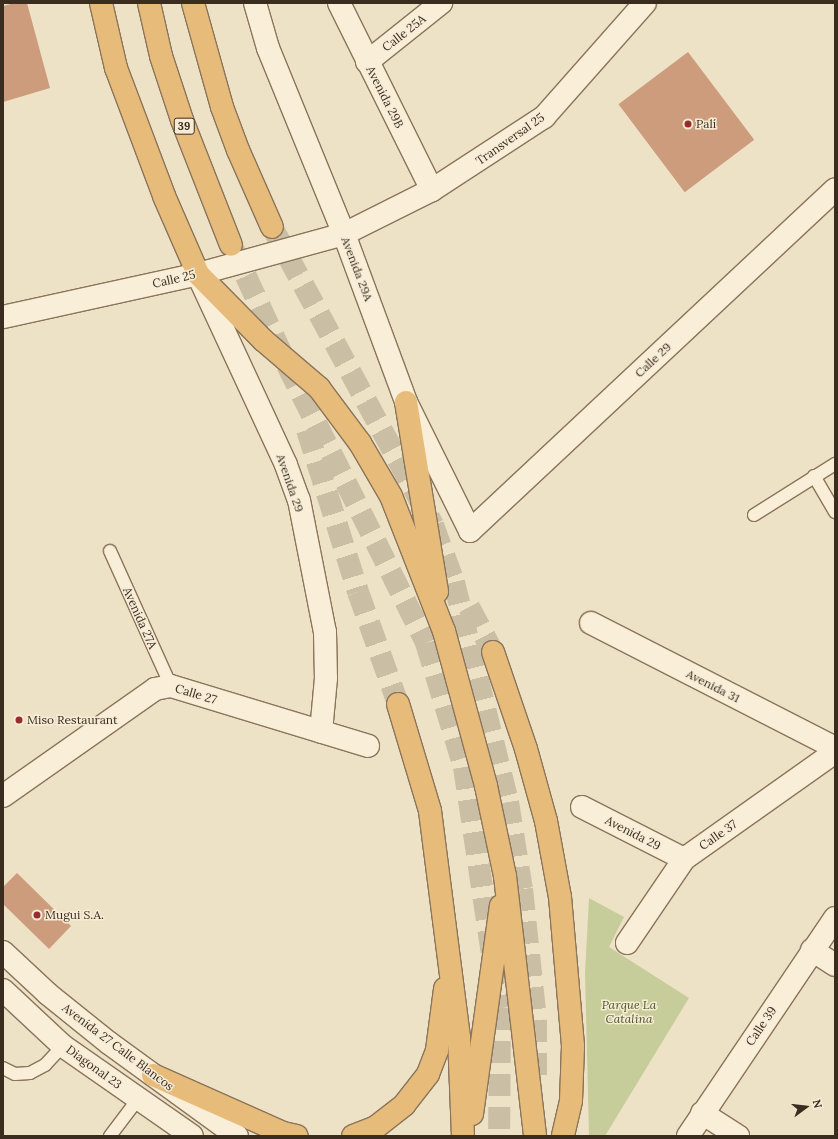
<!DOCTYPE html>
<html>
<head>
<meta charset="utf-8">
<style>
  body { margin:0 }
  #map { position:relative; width:838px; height:1139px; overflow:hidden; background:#eee2c6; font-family:Lora,serif }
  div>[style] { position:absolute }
  .green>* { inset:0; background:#c7cd9a }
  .building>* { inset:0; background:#cc9c7c; transform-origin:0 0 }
  .trunk-tunnel>* { height:22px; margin-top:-11px; transform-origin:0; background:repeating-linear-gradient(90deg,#cabea5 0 22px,transparent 0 33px) }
  .roads { filter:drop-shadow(1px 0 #8a745b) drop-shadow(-1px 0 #8a745b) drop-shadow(0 1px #8a745b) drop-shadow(0 -1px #8a745b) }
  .service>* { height:12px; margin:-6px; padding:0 6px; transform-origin:6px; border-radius:6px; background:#f9efd9 }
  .minor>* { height:22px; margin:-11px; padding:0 11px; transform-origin:11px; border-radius:11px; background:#f9efd9 }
  .secondary>* { height:22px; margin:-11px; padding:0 11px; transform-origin:11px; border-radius:11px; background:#f9efd9 }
  .trunk>* { height:22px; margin:-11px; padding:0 11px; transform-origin:11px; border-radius:11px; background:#e7bc7b }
  .dots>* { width:11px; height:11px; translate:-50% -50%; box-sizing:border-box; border:2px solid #f6ecd6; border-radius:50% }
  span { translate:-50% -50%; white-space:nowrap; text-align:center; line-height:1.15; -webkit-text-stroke:3px #f6ecd6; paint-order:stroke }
  .shield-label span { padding:1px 3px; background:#f6ecd6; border:1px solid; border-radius:3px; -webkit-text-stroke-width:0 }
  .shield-label { font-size:11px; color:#3a2c1f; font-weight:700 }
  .street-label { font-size:12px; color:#3a2c1f }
  .poi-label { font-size:12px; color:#3a2c1f }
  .left { translate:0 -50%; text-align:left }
  .park-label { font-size:12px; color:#4b5626; font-style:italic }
  .frame { position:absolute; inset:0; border:4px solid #3a2c1f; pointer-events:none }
  .north { position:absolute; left:786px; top:1087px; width:40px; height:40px; -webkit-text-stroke:3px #f6ecd6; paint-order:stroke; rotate:75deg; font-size:11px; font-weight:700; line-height:16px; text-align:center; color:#3a2c1f }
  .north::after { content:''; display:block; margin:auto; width:14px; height:18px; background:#3a2c1f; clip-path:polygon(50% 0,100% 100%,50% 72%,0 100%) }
</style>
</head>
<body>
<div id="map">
  <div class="green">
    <div style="clip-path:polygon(589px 898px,624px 917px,609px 947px,689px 998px,605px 1136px,589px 1136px,585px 973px)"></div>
  </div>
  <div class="building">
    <div style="clip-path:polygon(15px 3px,27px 3px,50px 88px,3px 102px,3px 6px)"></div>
    <div style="left:688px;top:52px;width:110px;height:87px;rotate:53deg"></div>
    <div style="clip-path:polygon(17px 873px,71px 926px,49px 949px,3px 904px,3px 887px)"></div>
  </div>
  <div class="trunk-tunnel">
    <div style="left:272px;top:227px;width:339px;rotate:61.6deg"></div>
    <div style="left:433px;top:525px;width:61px;rotate:69.8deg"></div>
    <div style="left:454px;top:582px;width:227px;rotate:76.2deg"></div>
    <div style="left:508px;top:802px;width:88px;rotate:80.9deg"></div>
    <div style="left:522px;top:889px;width:132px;rotate:83.9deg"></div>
    <div style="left:536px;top:1020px;width:61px;rotate:90deg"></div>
    <div style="left:232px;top:246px;width:131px;rotate:65.2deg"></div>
    <div style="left:287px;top:365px;width:311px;rotate:63.4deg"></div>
    <div style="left:426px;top:643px;width:130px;rotate:73deg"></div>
    <div style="left:464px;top:767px;width:244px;rotate:81.5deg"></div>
    <div style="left:500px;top:1008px;width:128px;rotate:90.4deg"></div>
    <div style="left:307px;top:430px;width:170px;rotate:72.5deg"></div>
    <div style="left:358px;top:592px;width:119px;rotate:70.3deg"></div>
    <div style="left:469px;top:607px;width:51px;rotate:61.9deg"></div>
  </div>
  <div class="roads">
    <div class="service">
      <div style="left:814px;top:476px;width:42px;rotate:59.7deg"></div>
      <div style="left:754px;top:515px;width:96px;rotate:-32.2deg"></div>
      <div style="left:110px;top:551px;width:148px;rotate:65.7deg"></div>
      <div style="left:3px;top:1068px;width:13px;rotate:27deg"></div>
      <div style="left:15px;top:1074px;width:15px;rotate:-4deg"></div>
      <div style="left:30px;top:1073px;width:17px;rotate:-28deg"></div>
      <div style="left:45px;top:1065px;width:26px;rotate:-47deg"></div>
      <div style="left:110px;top:1136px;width:46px;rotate:-52.9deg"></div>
    </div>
    <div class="minor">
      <div style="left:255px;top:3px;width:47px;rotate:73.9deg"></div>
      <div style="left:268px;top:48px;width:201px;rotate:67.8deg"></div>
      <div style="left:344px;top:234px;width:179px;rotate:69.7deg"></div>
      <div style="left:406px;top:402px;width:144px;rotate:63.6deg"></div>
      <div style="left:470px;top:531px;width:500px;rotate:-43.1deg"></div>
      <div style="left:339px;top:3px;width:209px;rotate:63.6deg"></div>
      <div style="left:367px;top:62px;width:95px;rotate:-38.6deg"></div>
      <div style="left:198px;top:275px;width:209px;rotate:65.1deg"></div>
      <div style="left:286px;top:465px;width:37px;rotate:70deg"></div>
      <div style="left:299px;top:500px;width:135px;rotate:78.9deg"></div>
      <div style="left:325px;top:632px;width:46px;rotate:88.8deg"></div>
      <div style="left:326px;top:678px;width:54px;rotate:95.3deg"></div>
      <div style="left:3px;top:317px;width:200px;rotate:-12.4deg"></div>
      <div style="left:198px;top:274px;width:151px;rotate:-15.3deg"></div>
      <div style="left:344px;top:234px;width:98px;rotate:-26.6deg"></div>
      <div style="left:432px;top:190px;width:134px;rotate:-33.1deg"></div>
      <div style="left:544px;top:117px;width:152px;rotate:-48.5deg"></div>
      <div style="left:591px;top:623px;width:274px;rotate:27.1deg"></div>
      <div style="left:3px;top:796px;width:186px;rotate:-35.1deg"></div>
      <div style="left:155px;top:689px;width:16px;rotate:-11deg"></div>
      <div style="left:171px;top:686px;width:206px;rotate:16.9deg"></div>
      <div style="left:582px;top:807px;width:114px;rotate:27deg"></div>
      <div style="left:627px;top:943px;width:102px;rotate:-55.8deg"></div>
      <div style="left:684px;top:859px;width:185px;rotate:-35.3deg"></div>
      <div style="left:812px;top:950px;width:27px;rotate:33deg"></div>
      <div style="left:702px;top:1113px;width:43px;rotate:32.6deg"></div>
      <div style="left:688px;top:1136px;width:263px;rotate:-56deg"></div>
    </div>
    <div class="secondary">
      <div style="left:3px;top:952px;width:62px;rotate:43deg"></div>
      <div style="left:48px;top:994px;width:78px;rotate:38.8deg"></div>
      <div style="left:109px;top:1043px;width:158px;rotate:36deg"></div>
      <div style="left:3px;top:990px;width:82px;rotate:43deg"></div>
      <div style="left:63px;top:1046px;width:157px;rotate:34.9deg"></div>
    </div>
    <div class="trunk">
      <div style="left:101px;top:3px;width:67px;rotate:77deg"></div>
      <div style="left:116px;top:68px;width:137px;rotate:69.4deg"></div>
      <div style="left:164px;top:196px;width:85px;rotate:66.4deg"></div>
      <div style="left:198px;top:274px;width:93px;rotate:45.4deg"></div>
      <div style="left:263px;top:340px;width:74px;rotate:40.6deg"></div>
      <div style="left:319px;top:388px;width:69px;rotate:53.3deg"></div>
      <div style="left:360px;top:443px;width:61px;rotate:59.7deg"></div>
      <div style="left:391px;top:496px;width:145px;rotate:68.6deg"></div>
      <div style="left:444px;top:631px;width:161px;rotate:74.8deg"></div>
      <div style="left:486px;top:786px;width:92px;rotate:78.1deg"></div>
      <div style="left:505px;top:876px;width:262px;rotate:83.4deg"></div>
      <div style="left:149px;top:3px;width:54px;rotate:77.2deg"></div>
      <div style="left:161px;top:56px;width:67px;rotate:71.8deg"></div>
      <div style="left:182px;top:120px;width:134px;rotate:68.6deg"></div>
      <div style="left:193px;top:3px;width:108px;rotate:74.4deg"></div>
      <div style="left:222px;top:107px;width:46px;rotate:69.6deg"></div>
      <div style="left:238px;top:150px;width:84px;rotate:66.2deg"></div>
      <div style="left:406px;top:402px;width:192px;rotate:80.7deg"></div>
      <div style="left:493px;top:652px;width:102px;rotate:71.2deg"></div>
      <div style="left:526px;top:749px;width:75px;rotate:74.5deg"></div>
      <div style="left:546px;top:821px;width:77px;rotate:79.6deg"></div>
      <div style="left:560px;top:897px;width:150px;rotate:85deg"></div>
      <div style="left:573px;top:1046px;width:55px;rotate:92.1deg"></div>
      <div style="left:571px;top:1101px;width:36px;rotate:103deg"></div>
      <div style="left:398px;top:704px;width:112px;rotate:73.3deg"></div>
      <div style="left:430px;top:811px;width:228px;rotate:82.7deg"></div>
      <div style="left:459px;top:1037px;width:99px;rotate:87.7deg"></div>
      <div style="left:153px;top:1075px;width:142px;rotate:24deg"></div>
      <div style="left:283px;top:1133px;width:14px;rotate:12deg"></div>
      <div style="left:472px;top:1114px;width:210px;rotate:-82.1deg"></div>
      <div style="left:353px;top:1136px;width:25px;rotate:-21deg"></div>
      <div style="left:376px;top:1127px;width:36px;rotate:-38deg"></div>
      <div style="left:404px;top:1105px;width:39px;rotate:-52deg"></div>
      <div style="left:428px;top:1074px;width:26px;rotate:-69deg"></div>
      <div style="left:437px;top:1050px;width:62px;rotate:-82.5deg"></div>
    </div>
  </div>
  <div class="dots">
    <div style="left:688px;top:124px;background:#992b2e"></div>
    <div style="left:19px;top:720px;background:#992b2e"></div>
    <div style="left:37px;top:915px;background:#992b2e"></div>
  </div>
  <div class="shield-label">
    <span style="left:184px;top:126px">39</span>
  </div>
  <div class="street-label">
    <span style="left:404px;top:33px;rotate:-38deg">Calle 25A</span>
    <span style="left:385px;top:97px;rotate:63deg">Avenida 29B</span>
    <span style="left:510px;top:139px;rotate:-35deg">Transversal 25</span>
    <span style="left:357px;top:269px;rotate:69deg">Avenida 29A</span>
    <span style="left:174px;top:279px;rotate:-13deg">Calle 25</span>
    <span style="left:653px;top:360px;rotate:-43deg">Calle 29</span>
    <span style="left:290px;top:483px;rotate:71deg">Avenida 29</span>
    <span style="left:140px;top:618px;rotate:66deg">Avenida 27A</span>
    <span style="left:713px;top:686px;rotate:27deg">Avenida 31</span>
    <span style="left:196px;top:694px;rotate:17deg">Calle 27</span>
    <span style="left:633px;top:833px;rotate:27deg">Avenida 29</span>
    <span style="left:718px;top:835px;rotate:-35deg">Calle 37</span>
    <span style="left:761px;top:1026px;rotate:-56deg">Calle 39</span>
    <span style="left:118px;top:1047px;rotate:37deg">Avenida 27 Calle Blancos</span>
    <span style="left:94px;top:1067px;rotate:36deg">Diagonal 23</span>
  </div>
  <div class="poi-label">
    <span class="left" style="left:696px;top:124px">Palí</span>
    <span class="left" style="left:27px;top:720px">Miso Restaurant</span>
    <span class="left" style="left:45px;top:915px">Mugui S.A.</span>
  </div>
  <div class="park-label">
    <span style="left:629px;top:1012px">Parque La<br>Catalina</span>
  </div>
  <div class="frame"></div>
  <div class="north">N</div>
</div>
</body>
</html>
